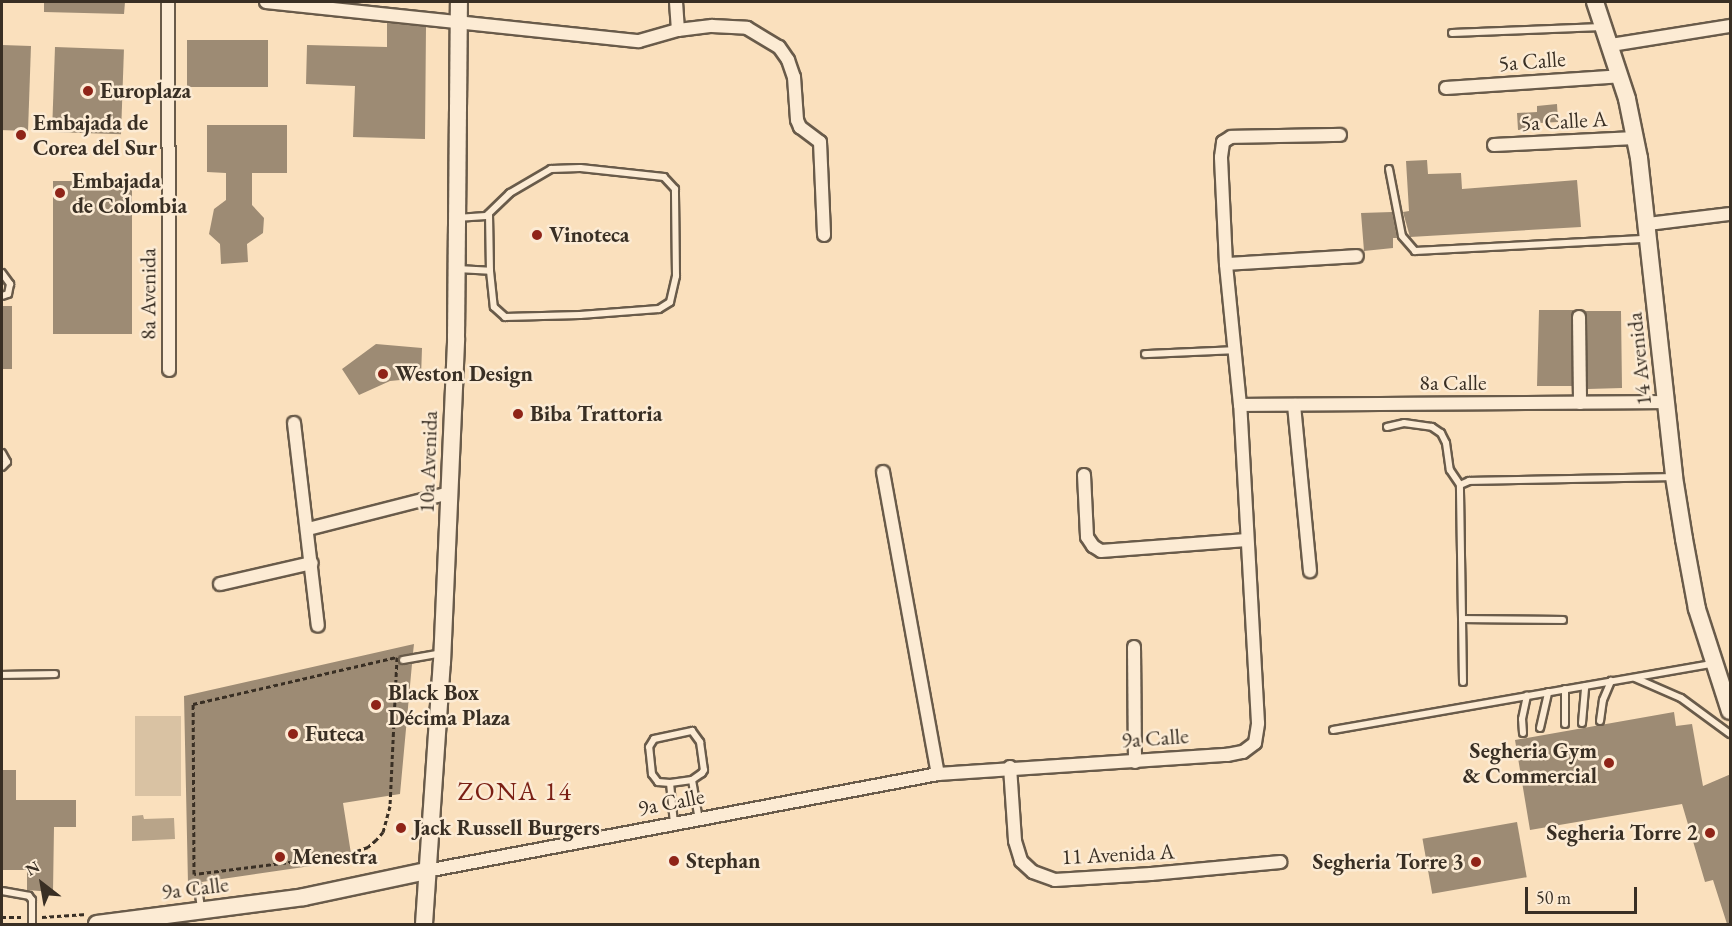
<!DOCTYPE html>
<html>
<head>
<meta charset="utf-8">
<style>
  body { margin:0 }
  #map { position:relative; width:1732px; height:926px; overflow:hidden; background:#fae0bd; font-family:"EB Garamond",serif }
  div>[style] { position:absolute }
  .green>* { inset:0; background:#d9c2a3; transform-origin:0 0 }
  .water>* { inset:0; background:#b8a489 }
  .building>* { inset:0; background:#9d8b74; transform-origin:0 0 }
  .path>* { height:3px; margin-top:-1.5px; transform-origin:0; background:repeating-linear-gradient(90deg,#392f24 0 4.5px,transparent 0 7.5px) }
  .roads { filter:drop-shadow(2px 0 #695b4a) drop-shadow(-2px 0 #695b4a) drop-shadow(0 2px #695b4a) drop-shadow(0 -2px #695b4a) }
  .service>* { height:6px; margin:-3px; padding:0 3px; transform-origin:3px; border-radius:3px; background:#fcebd4 }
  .minor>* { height:12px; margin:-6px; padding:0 6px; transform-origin:6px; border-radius:6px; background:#fcebd4 }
  .tertiary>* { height:16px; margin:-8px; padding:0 8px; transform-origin:8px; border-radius:8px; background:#fcebd4 }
  .dots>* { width:16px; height:16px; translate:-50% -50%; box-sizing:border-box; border:3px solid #fcebd4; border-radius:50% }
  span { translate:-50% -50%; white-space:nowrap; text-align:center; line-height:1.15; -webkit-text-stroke:5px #fcebd4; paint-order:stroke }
  .street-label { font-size:22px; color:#392f24 }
  .poi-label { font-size:22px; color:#392f24; font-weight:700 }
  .left { translate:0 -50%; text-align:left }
  .right { translate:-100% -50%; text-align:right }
  .quarter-label { font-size:26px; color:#7a1f14; letter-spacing:1.5px }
  .frame { position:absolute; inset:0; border:3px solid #392f24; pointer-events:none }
  .north { position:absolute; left:12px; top:854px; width:60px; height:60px; -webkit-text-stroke:4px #fcebd4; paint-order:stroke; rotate:329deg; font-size:16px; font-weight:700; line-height:24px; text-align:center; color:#392f24 }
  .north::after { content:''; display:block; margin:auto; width:21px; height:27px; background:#392f24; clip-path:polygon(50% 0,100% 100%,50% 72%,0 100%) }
  .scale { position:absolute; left:1525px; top:887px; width:112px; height:27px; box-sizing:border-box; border:3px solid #392f24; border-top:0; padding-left:8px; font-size:18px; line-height:21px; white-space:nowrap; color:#392f24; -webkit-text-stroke:4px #fcebd4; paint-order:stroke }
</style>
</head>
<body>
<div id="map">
  <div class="green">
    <div style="left:135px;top:716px;width:46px;height:80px"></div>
  </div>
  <div class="water">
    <div style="clip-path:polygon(143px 815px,144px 819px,174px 818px,175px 839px,132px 841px,132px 816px)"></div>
  </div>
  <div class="building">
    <div style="clip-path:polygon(44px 2px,125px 2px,124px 14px,44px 12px)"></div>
    <div style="clip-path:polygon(387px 23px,426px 27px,425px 139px,353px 137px,355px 86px,306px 84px,307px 45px,387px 47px)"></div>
    <div style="left:187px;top:40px;width:81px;height:47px"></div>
    <div style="left:2px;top:45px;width:29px;height:85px;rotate:2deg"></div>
    <div style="left:55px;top:47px;width:69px;height:85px;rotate:2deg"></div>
    <div style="clip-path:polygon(1557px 104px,1558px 122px,1539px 123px,1540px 128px,1518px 130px,1517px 113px,1537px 112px,1537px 106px)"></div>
    <div style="clip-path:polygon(207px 125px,287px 125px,287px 173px,252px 173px,252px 205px,264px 218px,263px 233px,247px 244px,248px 262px,221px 264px,220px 244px,209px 234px,214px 209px,226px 200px,226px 173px,207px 172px)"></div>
    <div style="clip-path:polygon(1427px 160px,1428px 174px,1461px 173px,1462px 189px,1577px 180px,1581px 227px,1410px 237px,1403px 212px,1409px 211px,1406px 161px)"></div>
    <div style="left:53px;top:181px;width:79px;height:153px"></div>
    <div style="clip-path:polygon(1392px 212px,1397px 238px,1393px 238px,1393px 248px,1364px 251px,1361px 213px)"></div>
    <div style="left:2px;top:306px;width:10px;height:63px"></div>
    <div style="clip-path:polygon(1539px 310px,1574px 310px,1571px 317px,1572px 386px,1537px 386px)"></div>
    <div style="clip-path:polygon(1585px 311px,1621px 311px,1622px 388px,1588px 389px,1587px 317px)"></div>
    <div style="clip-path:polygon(376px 344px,422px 348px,421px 378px,390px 381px,359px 395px,342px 369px)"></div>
    <div style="clip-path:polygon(414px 644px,413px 653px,402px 655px,398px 659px,402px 665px,412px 664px,400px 794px,343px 803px,352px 860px,188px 884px,184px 696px)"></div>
    <div style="clip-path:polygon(1674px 712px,1676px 726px,1692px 724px,1703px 786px,1731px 774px,1731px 924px,1727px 924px,1713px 880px,1705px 882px,1682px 804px,1530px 830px,1515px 740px)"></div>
    <div style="clip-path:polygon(2px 770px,16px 770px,16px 800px,76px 800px,76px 827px,54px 827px,53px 892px,27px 890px,27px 870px,2px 870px)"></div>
    <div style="left:1517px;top:822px;width:56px;height:96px;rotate:80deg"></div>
  </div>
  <div class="path">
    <div style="left:397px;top:657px;width:149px;rotate:92.7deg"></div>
    <div style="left:390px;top:806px;width:27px;rotate:105deg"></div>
    <div style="left:383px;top:832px;width:11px;rotate:131deg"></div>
    <div style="left:376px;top:840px;width:11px;rotate:139deg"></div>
    <div style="left:368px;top:847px;width:24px;rotate:161deg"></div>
    <div style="left:345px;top:855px;width:152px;rotate:172.8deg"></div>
    <div style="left:194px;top:874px;width:170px;rotate:-90.3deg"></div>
    <div style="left:193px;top:704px;width:209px;rotate:-13deg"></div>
    <div style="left:2px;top:917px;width:22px"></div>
    <div style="left:42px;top:917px;width:45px;rotate:-3.8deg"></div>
  </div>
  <div class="roads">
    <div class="service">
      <div style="left:1452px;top:33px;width:150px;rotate:-2.3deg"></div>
      <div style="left:1389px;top:169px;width:68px;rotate:79deg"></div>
      <div style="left:1402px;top:236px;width:20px;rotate:49deg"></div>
      <div style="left:1415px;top:251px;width:232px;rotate:-3deg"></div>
      <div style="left:489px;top:214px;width:57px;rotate:89deg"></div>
      <div style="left:457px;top:269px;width:33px;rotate:3deg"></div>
      <div style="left:490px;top:271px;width:36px;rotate:84deg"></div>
      <div style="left:494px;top:307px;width:15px;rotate:42deg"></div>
      <div style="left:505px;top:317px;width:75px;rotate:-1.5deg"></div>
      <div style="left:580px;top:315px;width:79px;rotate:-4.3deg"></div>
      <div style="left:659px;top:309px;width:13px;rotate:-32deg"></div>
      <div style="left:670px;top:302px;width:27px;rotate:-77deg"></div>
      <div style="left:676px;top:276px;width:87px;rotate:-90.7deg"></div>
      <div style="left:675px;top:189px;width:16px;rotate:-133deg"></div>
      <div style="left:664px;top:177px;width:84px;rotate:-173.9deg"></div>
      <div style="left:580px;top:168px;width:29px;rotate:178deg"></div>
      <div style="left:551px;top:169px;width:48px;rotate:149.7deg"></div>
      <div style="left:510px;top:193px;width:33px;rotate:136deg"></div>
      <div style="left:486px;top:216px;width:26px;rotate:176deg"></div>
      <div style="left:2px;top:273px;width:14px;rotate:54deg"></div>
      <div style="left:10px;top:284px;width:10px;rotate:101deg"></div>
      <div style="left:8px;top:294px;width:6px;rotate:162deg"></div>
      <div style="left:1145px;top:354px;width:90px;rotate:-2.5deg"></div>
      <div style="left:1387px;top:427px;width:17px;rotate:-13deg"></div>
      <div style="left:1404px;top:423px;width:28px;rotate:8deg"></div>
      <div style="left:1432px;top:427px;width:11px;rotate:34deg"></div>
      <div style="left:1441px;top:433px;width:11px;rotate:63deg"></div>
      <div style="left:1446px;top:443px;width:27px;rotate:82deg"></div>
      <div style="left:1450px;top:470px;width:18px;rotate:56deg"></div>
      <div style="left:2px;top:453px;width:10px;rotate:61deg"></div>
      <div style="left:7px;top:462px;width:7px;rotate:135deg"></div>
      <div style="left:1462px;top:619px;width:101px;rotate:0.6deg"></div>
      <div style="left:403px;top:660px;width:40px;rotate:-10deg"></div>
      <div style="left:2px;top:675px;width:53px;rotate:-1.1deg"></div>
      <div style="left:1635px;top:678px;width:50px;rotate:23.5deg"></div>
      <div style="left:1681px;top:698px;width:61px;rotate:36.3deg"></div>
      <div style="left:1463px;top:682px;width:197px;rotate:-90.9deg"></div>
      <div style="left:1460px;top:485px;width:10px;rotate:-24deg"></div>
      <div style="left:1469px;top:481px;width:204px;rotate:-1.1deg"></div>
      <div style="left:1600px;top:721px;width:21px;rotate:-82deg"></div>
      <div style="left:1603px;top:700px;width:21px;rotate:-67deg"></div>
      <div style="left:1582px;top:723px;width:37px;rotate:-85deg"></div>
      <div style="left:1565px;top:724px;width:35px;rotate:-90deg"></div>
      <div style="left:1540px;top:728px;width:37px;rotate:-77deg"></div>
      <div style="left:1333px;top:730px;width:386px;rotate:-9.9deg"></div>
      <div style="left:692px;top:731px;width:14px;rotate:54deg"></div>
      <div style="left:700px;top:742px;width:28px;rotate:82deg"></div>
      <div style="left:704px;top:770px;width:4px;rotate:124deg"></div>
      <div style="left:702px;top:773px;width:12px;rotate:145deg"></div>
      <div style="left:692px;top:780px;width:22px;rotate:172deg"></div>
      <div style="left:670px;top:783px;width:12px;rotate:-175deg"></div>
      <div style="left:658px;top:782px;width:10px;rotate:-127deg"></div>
      <div style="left:652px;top:774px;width:27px;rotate:-96deg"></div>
      <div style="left:649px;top:747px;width:9px;rotate:-58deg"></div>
      <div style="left:654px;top:739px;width:39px;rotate:-12deg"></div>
      <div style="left:1523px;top:733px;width:14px;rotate:-94deg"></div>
      <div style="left:1522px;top:719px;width:24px;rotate:-78deg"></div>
      <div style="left:692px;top:780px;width:41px;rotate:80.1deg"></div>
      <div style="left:670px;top:783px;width:41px;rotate:84.4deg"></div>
      <div style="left:198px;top:887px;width:22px;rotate:82deg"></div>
      <div style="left:2px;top:891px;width:27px;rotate:10deg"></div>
      <div style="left:29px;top:896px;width:5px;rotate:53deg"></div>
      <div style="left:32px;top:900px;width:24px;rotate:90deg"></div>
    </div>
    <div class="minor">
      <div style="left:168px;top:2px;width:368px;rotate:89.8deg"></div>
      <div style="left:266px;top:2px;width:375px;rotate:6deg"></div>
      <div style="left:639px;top:41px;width:41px;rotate:-15.8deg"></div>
      <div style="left:678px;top:30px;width:34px;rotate:-7deg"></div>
      <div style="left:712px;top:26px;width:35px;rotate:3deg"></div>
      <div style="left:747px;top:28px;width:37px;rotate:31deg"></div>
      <div style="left:779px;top:47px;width:16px;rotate:55deg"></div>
      <div style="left:788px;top:60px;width:18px;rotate:71deg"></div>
      <div style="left:794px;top:77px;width:43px;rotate:86deg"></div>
      <div style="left:797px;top:120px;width:8px;rotate:67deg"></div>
      <div style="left:800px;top:127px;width:25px;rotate:37deg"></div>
      <div style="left:820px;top:142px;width:93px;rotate:87.5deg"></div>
      <div style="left:676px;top:2px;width:28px;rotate:86deg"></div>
      <div style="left:1611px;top:45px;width:121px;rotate:-9.1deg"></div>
      <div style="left:1446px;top:88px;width:174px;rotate:-3.9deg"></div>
      <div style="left:1494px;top:145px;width:141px;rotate:-2.8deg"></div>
      <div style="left:1648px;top:224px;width:83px;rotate:-7deg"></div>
      <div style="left:1226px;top:264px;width:131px;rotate:-3.5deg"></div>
      <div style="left:1579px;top:317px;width:86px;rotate:89.3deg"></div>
      <div style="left:1240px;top:405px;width:426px;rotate:-0.4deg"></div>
      <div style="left:1294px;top:405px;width:167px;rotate:84.5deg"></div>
      <div style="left:294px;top:423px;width:204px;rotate:83.3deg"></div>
      <div style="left:883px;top:472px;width:307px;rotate:79.7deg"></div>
      <div style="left:1084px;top:475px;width:62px;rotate:87.2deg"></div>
      <div style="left:1087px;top:537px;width:11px;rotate:56deg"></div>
      <div style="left:1093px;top:546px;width:9px;rotate:32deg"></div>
      <div style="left:1101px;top:551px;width:146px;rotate:-4.3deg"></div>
      <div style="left:308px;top:529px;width:146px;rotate:-14.3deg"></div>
      <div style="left:220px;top:584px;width:94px;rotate:-12.9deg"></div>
      <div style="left:1134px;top:647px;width:115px;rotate:89.5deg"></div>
      <div style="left:1010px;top:767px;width:74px;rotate:86.1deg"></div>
      <div style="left:1015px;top:841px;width:21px;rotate:73deg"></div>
      <div style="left:1021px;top:861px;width:16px;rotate:43deg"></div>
      <div style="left:1033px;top:872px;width:23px;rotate:20deg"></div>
      <div style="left:1055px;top:880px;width:96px;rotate:-3.6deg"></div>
      <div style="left:1151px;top:874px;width:130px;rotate:-5.3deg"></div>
      <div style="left:426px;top:871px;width:521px;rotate:-10.73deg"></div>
      <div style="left:938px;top:774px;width:290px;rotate:-3.8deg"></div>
      <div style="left:1227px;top:755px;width:16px;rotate:-11deg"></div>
      <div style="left:1243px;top:752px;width:15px;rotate:-37deg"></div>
      <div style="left:1255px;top:743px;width:20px;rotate:-81deg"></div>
      <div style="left:1258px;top:723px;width:319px;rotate:-93.2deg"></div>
      <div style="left:1240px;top:405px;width:142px;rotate:-95.7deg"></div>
      <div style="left:1226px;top:264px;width:107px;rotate:-92.7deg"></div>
      <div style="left:1221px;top:157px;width:15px;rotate:-82deg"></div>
      <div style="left:1223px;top:142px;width:9px;rotate:-32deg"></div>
      <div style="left:1231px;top:137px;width:109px;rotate:-1.1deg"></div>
    </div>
    <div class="tertiary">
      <div style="left:1595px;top:2px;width:102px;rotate:71.7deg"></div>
      <div style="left:1627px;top:99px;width:60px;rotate:78.5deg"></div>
      <div style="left:1639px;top:158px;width:321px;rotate:83.7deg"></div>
      <div style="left:1674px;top:477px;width:63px;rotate:80.8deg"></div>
      <div style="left:1684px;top:539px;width:71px;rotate:79.5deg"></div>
      <div style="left:1697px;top:609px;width:107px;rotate:72.1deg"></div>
      <div style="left:97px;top:924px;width:209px;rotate:-7.4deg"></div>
      <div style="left:304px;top:897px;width:125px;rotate:-12deg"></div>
      <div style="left:424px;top:924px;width:262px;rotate:-86.1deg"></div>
      <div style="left:442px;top:663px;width:325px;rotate:-87.5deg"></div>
      <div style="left:456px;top:338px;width:336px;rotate:-89.5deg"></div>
    </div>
  </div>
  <div class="dots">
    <div style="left:88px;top:91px;background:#8f2418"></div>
    <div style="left:21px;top:135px;background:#8f2418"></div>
    <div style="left:60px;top:193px;background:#8f2418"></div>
    <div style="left:537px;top:235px;background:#8f2418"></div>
    <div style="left:383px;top:374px;background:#8f2418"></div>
    <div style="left:518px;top:414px;background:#8f2418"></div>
    <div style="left:376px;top:705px;background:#8f2418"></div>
    <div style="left:293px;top:734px;background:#8f2418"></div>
    <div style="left:1609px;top:763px;background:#8f2418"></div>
    <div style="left:401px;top:828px;background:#8f2418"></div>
    <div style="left:1710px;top:833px;background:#8f2418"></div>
    <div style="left:280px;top:857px;background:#8f2418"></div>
    <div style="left:674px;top:861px;background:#8f2418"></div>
    <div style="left:1476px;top:862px;background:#8f2418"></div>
  </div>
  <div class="street-label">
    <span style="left:1532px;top:61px;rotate:-4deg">5a Calle</span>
    <span style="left:1564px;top:121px;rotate:-3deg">5a Calle A</span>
    <span style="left:148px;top:294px;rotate:-90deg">8a Avenida</span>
    <span style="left:1639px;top:359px;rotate:-96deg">14 Avenida</span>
    <span style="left:1453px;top:383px">8a Calle</span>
    <span style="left:428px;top:462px;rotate:-88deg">10a Avenida</span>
    <span style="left:1155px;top:738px;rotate:-4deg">9a Calle</span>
    <span style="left:671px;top:802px;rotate:-11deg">9a Calle</span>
    <span style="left:1118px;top:854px;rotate:-3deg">11 Avenida A</span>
    <span style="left:195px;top:888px;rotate:-7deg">9a Calle</span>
  </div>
  <div class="poi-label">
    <span class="left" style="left:100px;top:91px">Europlaza</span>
    <span class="left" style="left:33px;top:135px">Embajada de<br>Corea del Sur</span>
    <span class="left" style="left:72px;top:193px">Embajada<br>de Colombia</span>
    <span class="left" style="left:549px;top:235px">Vinoteca</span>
    <span class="left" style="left:395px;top:374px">Weston Design</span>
    <span class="left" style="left:530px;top:414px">Biba Trattoria</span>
    <span class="left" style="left:388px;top:705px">Black Box<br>Décima Plaza</span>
    <span class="left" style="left:305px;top:734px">Futeca</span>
    <span class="right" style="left:1597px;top:763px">Segheria Gym<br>&amp; Commercial</span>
    <span class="left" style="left:413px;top:828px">Jack Russell Burgers</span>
    <span class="right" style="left:1698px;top:833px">Segheria Torre 2</span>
    <span class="left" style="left:292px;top:857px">Menestra</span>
    <span class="left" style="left:686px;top:861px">Stephan</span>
    <span class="right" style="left:1464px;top:862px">Segheria Torre 3</span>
  </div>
  <div class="quarter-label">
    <span style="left:515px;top:792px">ZONA 14</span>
  </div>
  <div class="frame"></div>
  <div class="north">N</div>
  <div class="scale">50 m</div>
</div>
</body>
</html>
